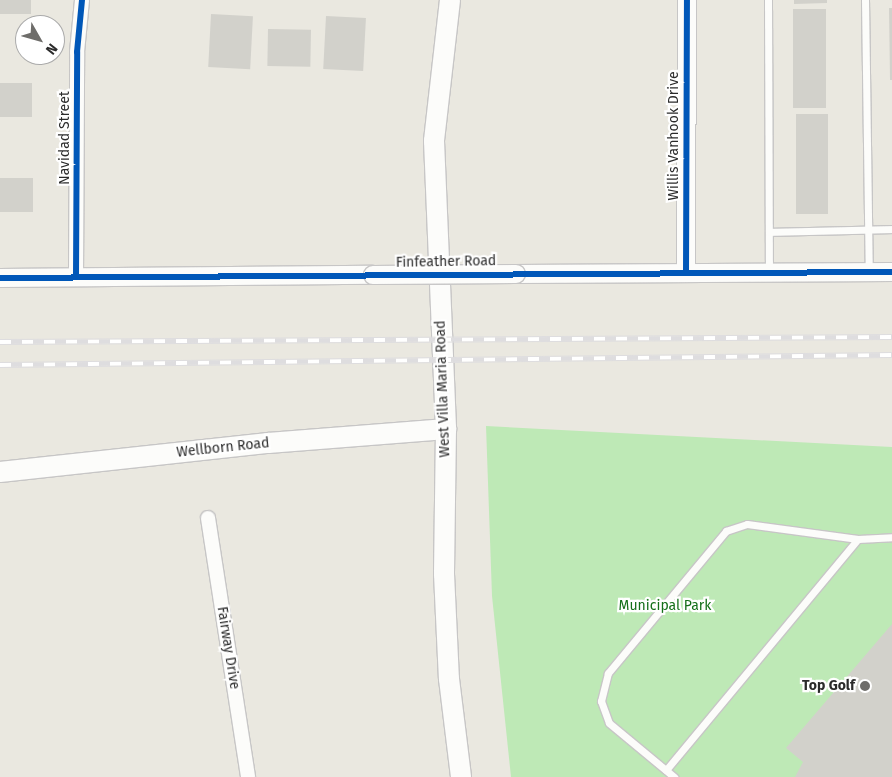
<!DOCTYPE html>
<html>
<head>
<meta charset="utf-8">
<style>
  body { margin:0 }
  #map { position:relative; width:892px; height:777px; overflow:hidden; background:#eae8e0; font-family:"Fira Sans",sans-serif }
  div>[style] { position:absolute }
  .green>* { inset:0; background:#bee9b6 }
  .building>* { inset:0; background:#d2d1cb; transform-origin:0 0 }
  .roads { filter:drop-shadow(1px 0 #c7c6c6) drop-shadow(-1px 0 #c7c6c6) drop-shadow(0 1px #c7c6c6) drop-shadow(0 -1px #c7c6c6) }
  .service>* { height:7px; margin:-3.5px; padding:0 3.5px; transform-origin:3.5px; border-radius:3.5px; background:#fcfcfa }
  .minor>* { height:14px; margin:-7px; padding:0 7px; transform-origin:7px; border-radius:7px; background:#fcfcfa }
  .tertiary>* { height:18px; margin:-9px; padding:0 9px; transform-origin:9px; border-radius:9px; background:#fcfcfa }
  .secondary>* { height:20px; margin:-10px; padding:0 10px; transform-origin:10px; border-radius:10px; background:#fcfcfa }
  .rail>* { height:5.5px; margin-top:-2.75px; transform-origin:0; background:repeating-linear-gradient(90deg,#fff 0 11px,#dedddf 0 22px); box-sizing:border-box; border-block:1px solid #dedddf }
  .bridges { filter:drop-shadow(1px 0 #c7c6c6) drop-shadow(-1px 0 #c7c6c6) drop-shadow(0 1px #c7c6c6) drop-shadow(0 -1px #c7c6c6) }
  .tertiary-bridge>* { height:18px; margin:-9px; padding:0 9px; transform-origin:9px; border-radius:9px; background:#fcfcfa }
  .cycleway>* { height:6px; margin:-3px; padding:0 3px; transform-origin:3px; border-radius:3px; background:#0057b8 }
  .dots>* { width:14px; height:14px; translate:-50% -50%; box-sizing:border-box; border:2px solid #fff; border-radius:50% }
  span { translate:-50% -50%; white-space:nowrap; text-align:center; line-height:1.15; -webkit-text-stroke:4.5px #fff; paint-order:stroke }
  .street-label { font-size:14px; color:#2b2b2b }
  .park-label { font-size:14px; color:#146f19 }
  .poi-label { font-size:14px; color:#2b2b2b; font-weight:700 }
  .right { translate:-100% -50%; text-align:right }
  .north { position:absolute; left:15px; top:15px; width:50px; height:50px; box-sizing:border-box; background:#fff; border:1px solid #aaa; border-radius:50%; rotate:128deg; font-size:14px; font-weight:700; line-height:20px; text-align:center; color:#2b2b2b }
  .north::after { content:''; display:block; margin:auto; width:18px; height:22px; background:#6e6d6a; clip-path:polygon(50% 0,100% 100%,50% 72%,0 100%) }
</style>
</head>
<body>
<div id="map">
  <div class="green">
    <div style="clip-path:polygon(486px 426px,892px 447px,892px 777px,511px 777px,492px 596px)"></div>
  </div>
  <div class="building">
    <div style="left:0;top:0;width:31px;height:14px"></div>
    <div style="clip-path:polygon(794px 0,827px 0,827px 3px,794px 4px)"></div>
    <div style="clip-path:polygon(889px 8px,892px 8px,892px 80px,890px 80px)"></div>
    <div style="left:793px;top:9px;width:33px;height:99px"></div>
    <div style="left:211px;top:14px;width:42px;height:53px;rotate:3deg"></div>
    <div style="left:326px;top:16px;width:40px;height:53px;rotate:3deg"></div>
    <div style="left:268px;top:29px;width:43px;height:37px;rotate:1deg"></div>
    <div style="left:0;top:83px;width:32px;height:34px"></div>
    <div style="left:796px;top:114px;width:32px;height:100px"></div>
    <div style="left:0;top:178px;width:33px;height:34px"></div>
    <div style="clip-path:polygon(892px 624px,892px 777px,795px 777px,803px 762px,786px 748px)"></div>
  </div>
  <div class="roads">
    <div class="service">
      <div style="left:768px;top:0;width:272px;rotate:89.8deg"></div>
      <div style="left:865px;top:0;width:272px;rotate:89.2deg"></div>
      <div style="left:769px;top:232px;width:123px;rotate:-1.4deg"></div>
      <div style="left:858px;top:539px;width:34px;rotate:-3deg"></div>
      <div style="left:666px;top:770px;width:300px;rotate:-50.3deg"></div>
      <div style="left:858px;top:539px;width:112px;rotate:-172.3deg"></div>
      <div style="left:747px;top:524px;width:22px;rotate:162deg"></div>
      <div style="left:726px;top:531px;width:185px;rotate:129.7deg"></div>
      <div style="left:608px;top:673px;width:29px;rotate:104deg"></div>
      <div style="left:601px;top:701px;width:23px;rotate:70deg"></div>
      <div style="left:609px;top:723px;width:85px;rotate:39.7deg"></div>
    </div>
    <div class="minor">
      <div style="left:76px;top:277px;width:225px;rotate:-89.7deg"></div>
      <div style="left:77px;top:52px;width:52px;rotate:-84.5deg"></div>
      <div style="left:208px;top:518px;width:262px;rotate:81.2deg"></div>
    </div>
    <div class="tertiary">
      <div style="left:686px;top:273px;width:273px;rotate:-89.8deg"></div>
      <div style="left:516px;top:274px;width:376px;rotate:-0.3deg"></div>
      <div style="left:0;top:278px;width:373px;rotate:-0.5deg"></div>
    </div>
    <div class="secondary">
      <div style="left:450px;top:0;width:142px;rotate:96.5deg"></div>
      <div style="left:434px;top:141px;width:288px;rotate:87.6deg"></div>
      <div style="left:446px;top:429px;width:145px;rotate:90.8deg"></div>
      <div style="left:444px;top:574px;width:105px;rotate:87.3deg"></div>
      <div style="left:449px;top:679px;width:99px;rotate:83deg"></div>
      <div style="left:0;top:472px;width:270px;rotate:-6.2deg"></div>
      <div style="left:268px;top:443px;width:179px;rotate:-4.5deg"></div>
    </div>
  </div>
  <div class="rail">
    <div style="left:0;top:342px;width:892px;rotate:-0.32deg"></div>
    <div style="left:0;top:365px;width:892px;rotate:-0.64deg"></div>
  </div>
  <div class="bridges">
    <div class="tertiary-bridge">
      <div style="left:373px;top:275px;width:143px;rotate:-0.4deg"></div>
    </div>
  </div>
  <div class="cycleway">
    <div style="left:686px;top:273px;width:273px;rotate:-89.8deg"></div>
    <div style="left:76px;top:277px;width:225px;rotate:-89.7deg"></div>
    <div style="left:77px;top:52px;width:52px;rotate:-84.5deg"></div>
    <div style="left:0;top:278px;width:892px;rotate:-0.39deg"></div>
  </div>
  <div class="dots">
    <div style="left:865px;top:686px;background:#6e6d6a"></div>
  </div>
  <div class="street-label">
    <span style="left:674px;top:136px;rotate:-90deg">Willis Vanhook Drive</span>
    <span style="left:65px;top:138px;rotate:-90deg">Navidad Street</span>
    <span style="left:446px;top:262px;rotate:-1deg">Finfeather Road</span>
    <span style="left:443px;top:389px;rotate:-92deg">West Villa Maria Road</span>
    <span style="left:223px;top:448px;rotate:-6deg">Wellborn Road</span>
    <span style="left:228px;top:648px;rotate:81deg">Fairway Drive</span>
  </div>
  <div class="park-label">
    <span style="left:665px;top:606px">Municipal Park</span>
  </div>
  <div class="poi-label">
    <span class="right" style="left:855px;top:686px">Top Golf</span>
  </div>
  <div class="north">N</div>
</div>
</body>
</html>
